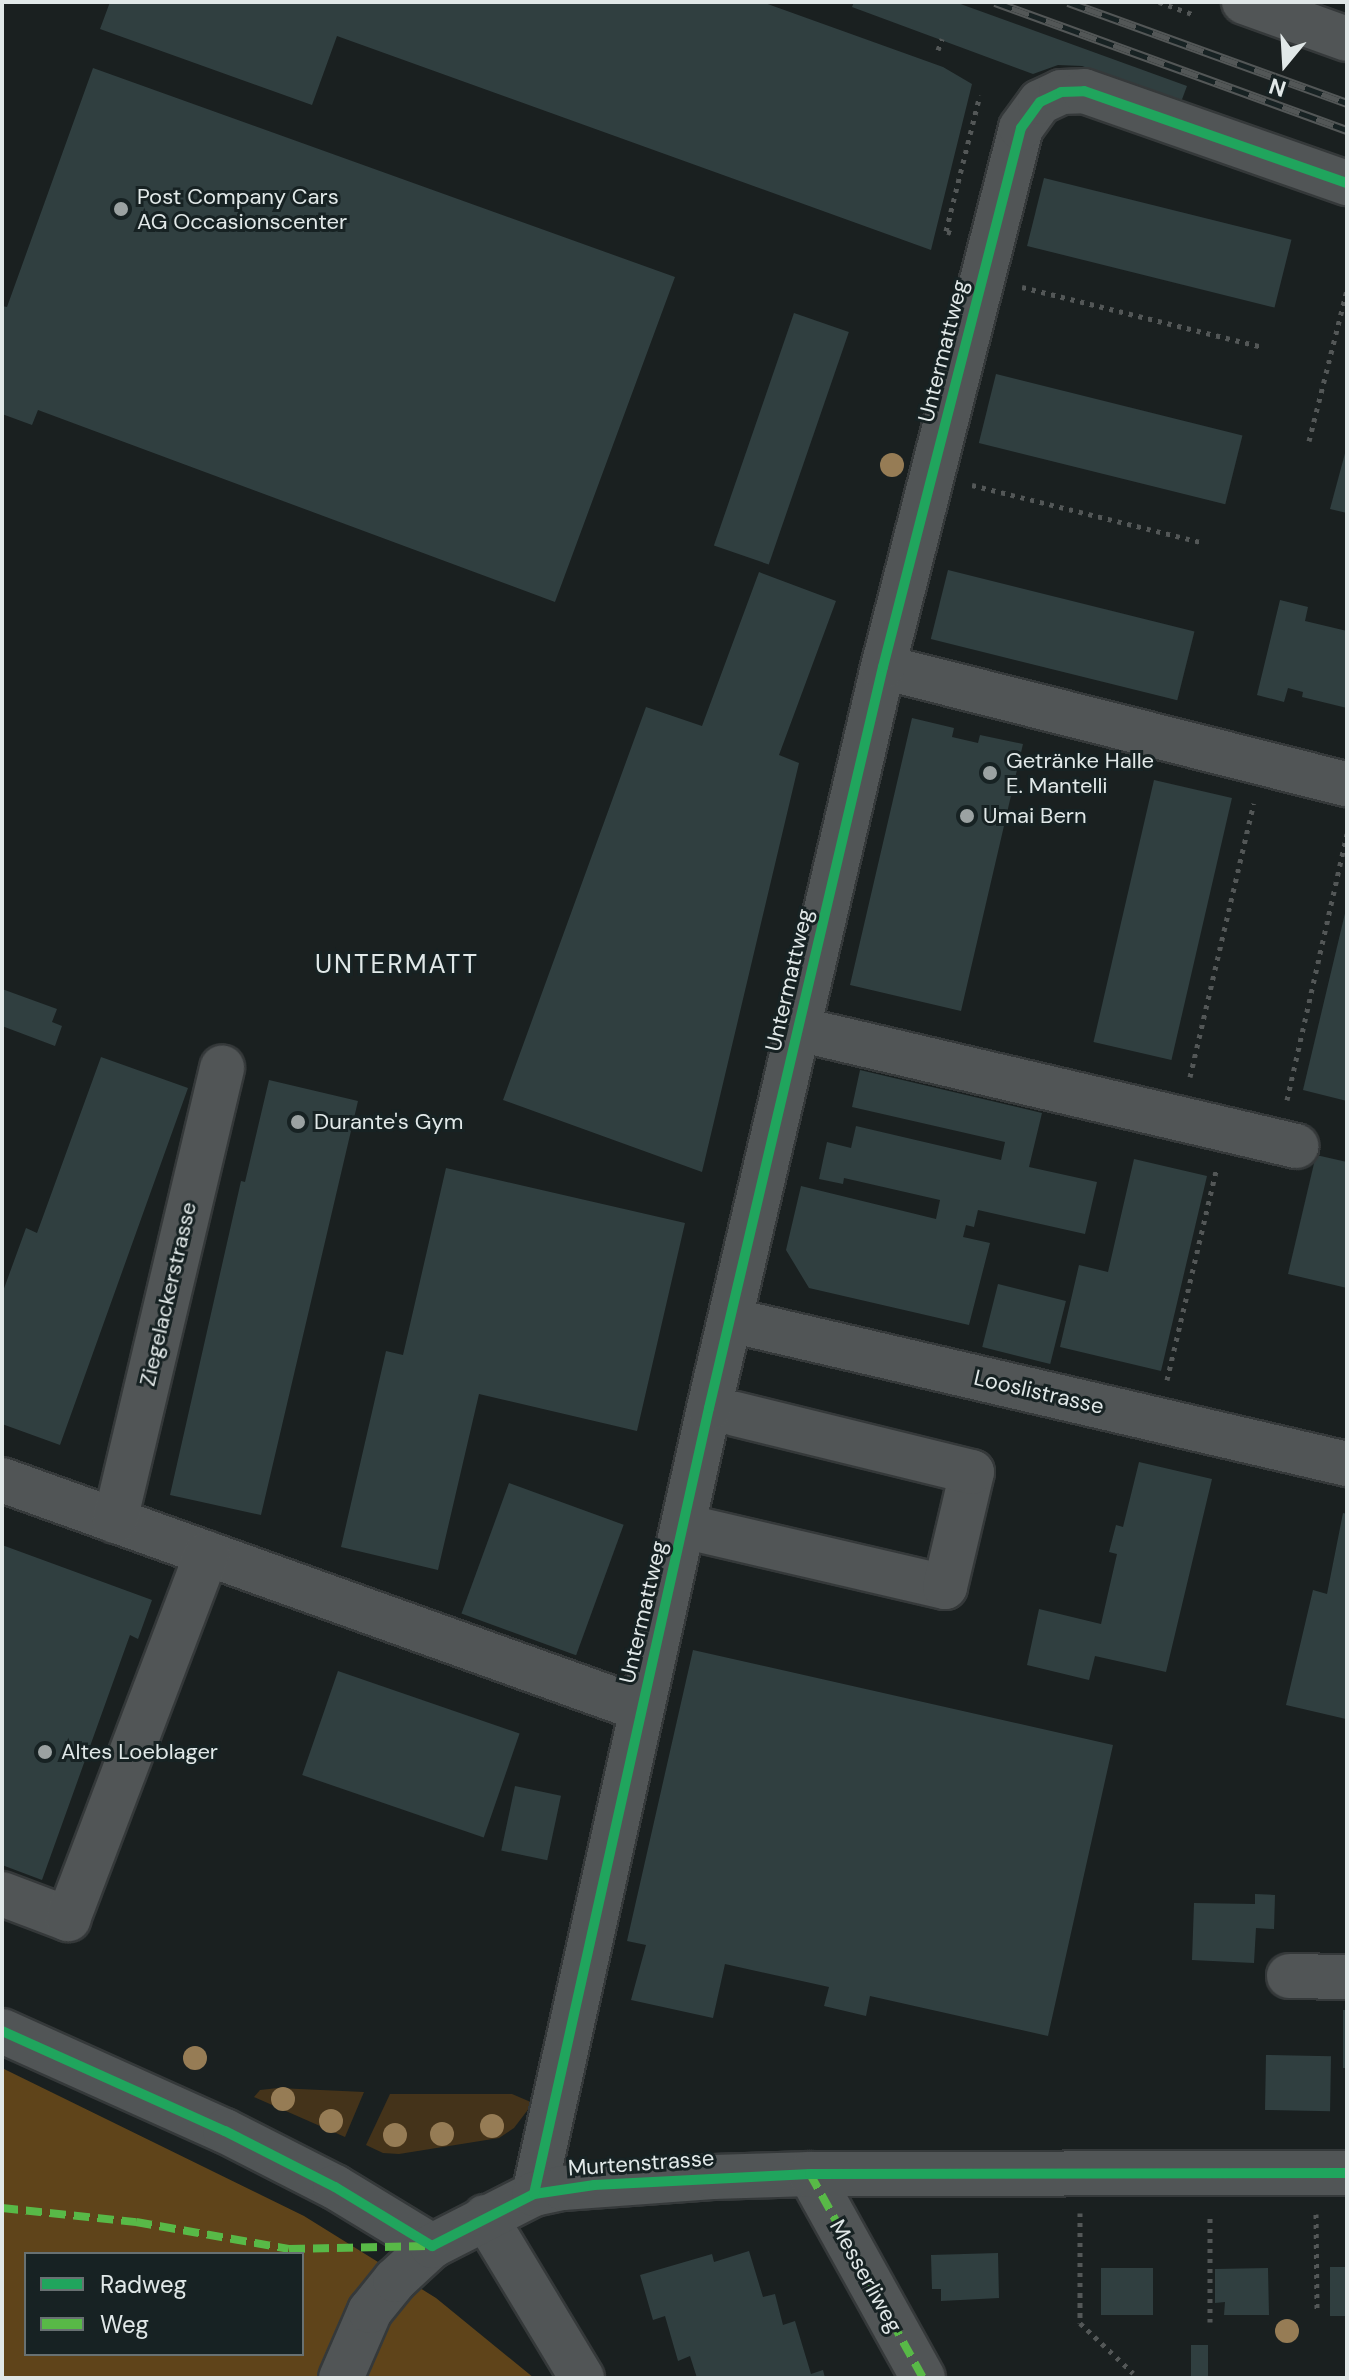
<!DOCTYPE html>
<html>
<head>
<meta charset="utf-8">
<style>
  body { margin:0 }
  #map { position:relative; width:1349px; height:2380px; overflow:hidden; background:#1a2020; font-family:"DM Sans",sans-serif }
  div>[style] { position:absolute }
  .green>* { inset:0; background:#44331a }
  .forest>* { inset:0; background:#5f441a }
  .building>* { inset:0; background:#303f40; transform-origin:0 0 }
  .path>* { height:5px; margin-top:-2.5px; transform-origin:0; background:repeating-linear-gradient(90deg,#535757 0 4px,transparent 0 10px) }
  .roads { filter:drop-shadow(2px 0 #35393a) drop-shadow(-2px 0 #35393a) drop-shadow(0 2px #35393a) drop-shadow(0 -2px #35393a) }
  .minor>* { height:44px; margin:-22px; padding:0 22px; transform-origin:22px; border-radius:22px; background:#515556 }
  .rail>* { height:9px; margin-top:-4.5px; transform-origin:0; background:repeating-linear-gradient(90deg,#172223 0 18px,#535757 0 36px); box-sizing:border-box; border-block:2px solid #535757 }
  .quiet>* { height:8px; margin-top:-4px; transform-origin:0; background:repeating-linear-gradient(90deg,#58b947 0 16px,transparent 0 24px) }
  .cycleway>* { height:10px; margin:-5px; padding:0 5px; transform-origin:5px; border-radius:5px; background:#20a55d }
  .trees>* { width:24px; height:24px; margin:-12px; border-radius:50%; background:#967c55 }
  .dots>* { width:22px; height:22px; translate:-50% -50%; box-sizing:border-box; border:4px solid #172223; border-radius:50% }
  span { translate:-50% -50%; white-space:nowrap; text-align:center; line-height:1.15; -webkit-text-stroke:6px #172223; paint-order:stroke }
  .poi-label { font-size:22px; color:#e1e8e8 }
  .left { translate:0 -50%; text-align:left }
  .street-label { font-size:22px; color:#e1e8e8 }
  .quarter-label { font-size:26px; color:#e1e8e8; letter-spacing:2px }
  .frame { position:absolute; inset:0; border:4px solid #e1e8e8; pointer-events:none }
  .legend { position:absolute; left:24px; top:2252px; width:280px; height:104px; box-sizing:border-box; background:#172223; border:2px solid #687172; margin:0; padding:10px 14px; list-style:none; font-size:24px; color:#e1e8e8 }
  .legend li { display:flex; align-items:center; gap:16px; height:40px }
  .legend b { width:40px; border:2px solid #687172 }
  .north { position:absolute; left:1245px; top:24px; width:80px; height:80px; -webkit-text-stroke:6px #172223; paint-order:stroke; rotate:198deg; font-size:22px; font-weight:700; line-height:32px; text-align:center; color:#e1e8e8 }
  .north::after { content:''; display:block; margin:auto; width:28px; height:36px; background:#e1e8e8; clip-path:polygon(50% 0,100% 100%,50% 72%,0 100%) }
</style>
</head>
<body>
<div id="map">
  <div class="green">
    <div style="clip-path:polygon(278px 2088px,364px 2092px,345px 2137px,254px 2097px,260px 2090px)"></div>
    <div style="clip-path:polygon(390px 2094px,512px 2094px,533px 2103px,514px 2128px,499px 2138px,399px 2154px,383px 2153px,366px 2145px)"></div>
  </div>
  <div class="forest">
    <div style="clip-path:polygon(evenodd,2px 2068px,304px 2216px,436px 2298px,534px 2378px,2px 2378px,2px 2068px,26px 2254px,302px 2254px,302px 2354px,26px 2354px,26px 2254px)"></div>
  </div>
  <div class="building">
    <div style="clip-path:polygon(110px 2px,762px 2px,943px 67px,972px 84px,931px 250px,337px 36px,312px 105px,100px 29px)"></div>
    <div style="clip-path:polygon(854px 2px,955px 2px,1187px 86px,1181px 102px,1082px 66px,1058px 65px,1033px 74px,852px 7px)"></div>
    <div style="clip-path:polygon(93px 68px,675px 277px,555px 602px,38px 410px,32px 425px,2px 414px,2px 306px,7px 307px)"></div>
    <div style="left:1044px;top:178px;width:255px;height:70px;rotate:14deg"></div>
    <div style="left:794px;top:313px;width:58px;height:246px;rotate:19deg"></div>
    <div style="left:996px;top:374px;width:254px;height:71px;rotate:14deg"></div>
    <div style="clip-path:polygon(1347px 446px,1347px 513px,1330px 509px)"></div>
    <div style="left:948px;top:570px;width:254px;height:71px;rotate:14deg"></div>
    <div style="clip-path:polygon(759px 572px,836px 601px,779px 755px,799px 763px,702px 1172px,503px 1100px,646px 707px,702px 726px)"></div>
    <div style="clip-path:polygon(1280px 600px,1308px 607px,1305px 621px,1347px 631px,1347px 708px,1302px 697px,1303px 692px,1288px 688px,1284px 702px,1257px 695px)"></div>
    <div style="clip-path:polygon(912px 718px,954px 728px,952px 737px,978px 743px,980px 735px,1023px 744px,961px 1011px,850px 985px)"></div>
    <div style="left:1154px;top:780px;width:80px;height:269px;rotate:13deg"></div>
    <div style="clip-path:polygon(1347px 905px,1347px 1101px,1303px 1090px)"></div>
    <div style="clip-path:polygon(2px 989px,57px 1009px,52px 1022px,62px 1026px,55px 1046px,2px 1026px)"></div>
    <div style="clip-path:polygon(101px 1057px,188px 1088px,60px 1445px,2px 1424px,2px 1294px,26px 1228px,37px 1233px)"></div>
    <div style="clip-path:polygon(860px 1070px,1042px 1113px,1029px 1167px,1097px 1182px,1085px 1234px,978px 1210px,974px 1227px,966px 1225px,963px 1237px,990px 1243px,969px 1325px,809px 1288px,786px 1250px,801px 1186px,936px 1219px,940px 1200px,844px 1178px,843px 1184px,819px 1179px,827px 1142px,851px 1148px,856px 1126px,1001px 1160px,1005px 1142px,852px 1107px)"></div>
    <div style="clip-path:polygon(269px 1080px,358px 1101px,261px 1515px,170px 1495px,241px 1181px,245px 1182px)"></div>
    <div style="clip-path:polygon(1316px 1155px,1347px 1162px,1347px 1288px,1288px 1274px)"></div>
    <div style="clip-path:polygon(1134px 1159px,1207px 1176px,1161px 1371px,1060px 1347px,1079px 1265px,1108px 1272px)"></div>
    <div style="clip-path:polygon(446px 1168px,685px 1223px,637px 1431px,479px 1394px,438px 1570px,341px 1547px,386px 1351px,403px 1355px)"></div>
    <div style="left:998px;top:1284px;width:70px;height:65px;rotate:14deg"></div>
    <div style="clip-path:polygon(1139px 1462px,1212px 1479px,1166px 1672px,1095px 1656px,1089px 1680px,1027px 1665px,1039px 1609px,1101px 1624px,1117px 1554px,1109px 1552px,1116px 1525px,1123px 1527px)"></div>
    <div style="left:509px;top:1483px;width:122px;height:139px;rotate:20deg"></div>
    <div style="clip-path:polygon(1343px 1513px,1347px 1514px,1346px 1719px,1286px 1705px,1313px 1590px,1327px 1594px)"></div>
    <div style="clip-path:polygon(2px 1545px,152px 1600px,138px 1639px,130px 1635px,42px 1880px,2px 1865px)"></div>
    <div style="clip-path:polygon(693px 1650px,1113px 1745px,1048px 2036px,870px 1996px,866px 2016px,824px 2006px,829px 1987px,725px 1964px,713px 2018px,631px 2000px,646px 1945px,627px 1941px)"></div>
    <div style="left:338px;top:1671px;width:192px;height:110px;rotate:19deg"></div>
    <div style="left:515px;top:1786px;width:47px;height:66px;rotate:12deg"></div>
    <div style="clip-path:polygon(1255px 1894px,1275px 1895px,1274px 1929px,1256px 1928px,1254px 1963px,1192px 1960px,1194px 1903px,1255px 1904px)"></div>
    <div style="left:1347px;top:2010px;width:58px;height:4px;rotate:90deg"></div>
    <div style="left:1266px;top:2055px;width:65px;height:55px;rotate:1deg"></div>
    <div style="clip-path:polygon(749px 2251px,763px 2297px,775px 2294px,783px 2325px,795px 2321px,811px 2374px,823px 2370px,825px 2378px,697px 2378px,690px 2356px,678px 2361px,665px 2316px,653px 2320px,640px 2275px,712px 2254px,714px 2262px)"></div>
    <div style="clip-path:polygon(998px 2253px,999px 2298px,941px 2301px,941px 2289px,932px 2289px,931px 2255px)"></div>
    <div style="left:1347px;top:2267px;width:49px;height:17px;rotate:90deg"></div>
    <div style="left:1101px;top:2268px;width:52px;height:47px"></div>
    <div style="clip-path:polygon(1268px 2268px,1269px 2315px,1224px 2315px,1225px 2302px,1215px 2303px,1215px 2269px)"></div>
    <div style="left:1191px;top:2345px;width:17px;height:33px"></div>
  </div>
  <div class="path">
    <div style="left:1159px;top:2px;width:37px;rotate:20deg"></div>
    <div style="left:938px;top:50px;width:12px;rotate:-70deg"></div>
    <div style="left:951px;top:233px;width:5px;rotate:-158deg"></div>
    <div style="left:946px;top:231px;width:140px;rotate:-76deg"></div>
    <div style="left:1022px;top:287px;width:248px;rotate:14deg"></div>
    <div style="left:1309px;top:441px;width:156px;rotate:-75.9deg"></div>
    <div style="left:972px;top:485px;width:239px;rotate:14deg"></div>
    <div style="left:1190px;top:1077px;width:281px;rotate:-76.9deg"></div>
    <div style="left:1287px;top:1100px;width:273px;rotate:-77.3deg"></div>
    <div style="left:1167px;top:1380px;width:215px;rotate:-76.8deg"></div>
    <div style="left:1080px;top:2213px;width:110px;rotate:90deg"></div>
    <div style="left:1080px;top:2323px;width:73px;rotate:43.3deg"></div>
    <div style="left:1316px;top:2214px;width:99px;rotate:89.4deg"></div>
    <div style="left:1210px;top:2322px;width:107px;rotate:-90deg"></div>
  </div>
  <div class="roads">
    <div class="minor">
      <div style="left:1244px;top:2px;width:109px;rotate:19.8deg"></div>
      <div style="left:883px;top:667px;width:479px;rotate:14.2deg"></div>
      <div style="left:798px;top:1029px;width:512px;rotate:13.22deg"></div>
      <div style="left:730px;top:1320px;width:634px;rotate:13.14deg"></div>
      <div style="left:2px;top:1480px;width:679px;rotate:19.72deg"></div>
      <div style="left:115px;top:1521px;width:466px;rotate:-76.7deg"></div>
      <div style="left:683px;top:1526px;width:269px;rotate:13.1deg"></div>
      <div style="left:945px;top:1587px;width:118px;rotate:-76.8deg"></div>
      <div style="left:972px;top:1472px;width:244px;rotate:-166.2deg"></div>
      <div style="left:2px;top:1894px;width:71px;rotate:20.7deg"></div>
      <div style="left:68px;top:1919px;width:391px;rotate:-69.2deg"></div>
      <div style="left:1289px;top:1976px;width:58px;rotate:1deg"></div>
      <div style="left:2px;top:2031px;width:244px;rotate:24.2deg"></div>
      <div style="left:225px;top:2131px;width:123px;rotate:27deg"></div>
      <div style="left:335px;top:2187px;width:114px;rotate:31.3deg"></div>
      <div style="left:810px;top:2174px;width:233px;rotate:61deg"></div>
      <div style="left:534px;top:2194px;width:805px;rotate:-77.45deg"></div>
      <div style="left:709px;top:1408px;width:761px;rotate:-76.79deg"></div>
      <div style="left:883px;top:667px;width:556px;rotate:-75.64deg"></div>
      <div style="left:1021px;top:128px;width:32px;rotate:-54deg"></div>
      <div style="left:1040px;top:102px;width:23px;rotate:-25deg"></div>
      <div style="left:1061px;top:92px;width:23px;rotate:-2deg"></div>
      <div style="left:1084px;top:91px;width:279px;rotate:19.3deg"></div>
      <div style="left:485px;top:2217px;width:188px;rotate:58.9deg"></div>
      <div style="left:341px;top:2378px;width:73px;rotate:-66.6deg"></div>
      <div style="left:370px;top:2311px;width:40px;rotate:-51deg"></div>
      <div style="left:395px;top:2280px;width:50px;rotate:-42.6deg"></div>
      <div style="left:432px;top:2246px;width:114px;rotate:-27deg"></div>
      <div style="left:534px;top:2194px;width:30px;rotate:-12deg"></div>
      <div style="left:563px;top:2188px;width:150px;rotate:-4.2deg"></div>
      <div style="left:713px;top:2177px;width:97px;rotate:-1.8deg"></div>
      <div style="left:810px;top:2174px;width:537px;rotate:-0.11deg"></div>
    </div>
  </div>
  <div class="rail">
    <div style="left:995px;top:2px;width:375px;rotate:20deg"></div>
    <div style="left:1068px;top:2px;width:297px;rotate:19.9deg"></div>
  </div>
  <div class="quiet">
    <div style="left:810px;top:2174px;width:233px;rotate:61deg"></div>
    <div style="left:2px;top:2208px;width:135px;rotate:6deg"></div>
    <div style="left:136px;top:2222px;width:155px;rotate:10deg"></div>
    <div style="left:289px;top:2249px;width:139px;rotate:-1.2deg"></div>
  </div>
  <div class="cycleway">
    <div style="left:2px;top:2031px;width:244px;rotate:24.2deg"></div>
    <div style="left:225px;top:2131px;width:123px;rotate:27deg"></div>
    <div style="left:335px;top:2187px;width:114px;rotate:31.3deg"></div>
    <div style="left:432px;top:2246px;width:114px;rotate:-27deg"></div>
    <div style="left:534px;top:2194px;width:61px;rotate:-8.5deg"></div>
    <div style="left:594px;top:2185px;width:216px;rotate:-2.9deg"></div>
    <div style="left:810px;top:2174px;width:537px;rotate:-0.11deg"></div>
    <div style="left:534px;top:2194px;width:805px;rotate:-77.45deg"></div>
    <div style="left:709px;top:1408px;width:761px;rotate:-76.79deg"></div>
    <div style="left:883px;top:667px;width:556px;rotate:-75.64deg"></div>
    <div style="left:1021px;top:128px;width:32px;rotate:-54deg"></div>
    <div style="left:1040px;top:102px;width:23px;rotate:-25deg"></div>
    <div style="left:1061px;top:92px;width:23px;rotate:-2deg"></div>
    <div style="left:1084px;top:91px;width:279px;rotate:19.3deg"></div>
  </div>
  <div class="trees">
    <div style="left:892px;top:465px"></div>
    <div style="left:195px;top:2058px"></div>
    <div style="left:283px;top:2099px"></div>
    <div style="left:331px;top:2121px"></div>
    <div style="left:492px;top:2126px"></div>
    <div style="left:442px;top:2134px"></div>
    <div style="left:395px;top:2135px"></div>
    <div style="left:1287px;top:2331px"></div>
  </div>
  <div class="dots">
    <div style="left:121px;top:209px;background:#9ba2a2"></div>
    <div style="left:990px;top:773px;background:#9ba2a2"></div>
    <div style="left:967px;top:816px;background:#9ba2a2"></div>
    <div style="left:298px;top:1122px;background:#9ba2a2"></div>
    <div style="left:45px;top:1752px;background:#9ba2a2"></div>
  </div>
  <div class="poi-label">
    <span class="left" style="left:137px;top:209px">Post Company Cars<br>AG Occasionscenter</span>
    <span class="left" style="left:1006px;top:773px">Getränke Halle<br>E. Mantelli</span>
    <span class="left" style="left:983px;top:816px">Umai Bern</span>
    <span class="left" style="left:314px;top:1122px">Durante's Gym</span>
    <span class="left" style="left:61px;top:1752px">Altes Loeblager</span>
  </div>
  <div class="street-label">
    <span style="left:943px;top:351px;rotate:-76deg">Untermattweg</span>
    <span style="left:789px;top:980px;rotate:-77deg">Untermattweg</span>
    <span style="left:168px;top:1294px;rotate:-77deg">Ziegelackerstrasse</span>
    <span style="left:1039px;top:1392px;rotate:13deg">Looslistrasse</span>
    <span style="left:643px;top:1612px;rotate:-77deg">Untermattweg</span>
    <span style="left:641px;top:2163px;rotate:-4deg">Murtenstrasse</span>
    <span style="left:866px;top:2276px;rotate:61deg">Messerliweg</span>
  </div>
  <div class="quarter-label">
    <span style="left:397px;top:965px">UNTERMATT</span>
  </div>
  <div class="frame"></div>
  <ul class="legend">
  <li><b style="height:10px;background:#20a55d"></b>Radweg</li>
  <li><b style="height:10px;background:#58b947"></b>Weg</li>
  </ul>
  <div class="north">N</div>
</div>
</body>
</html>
